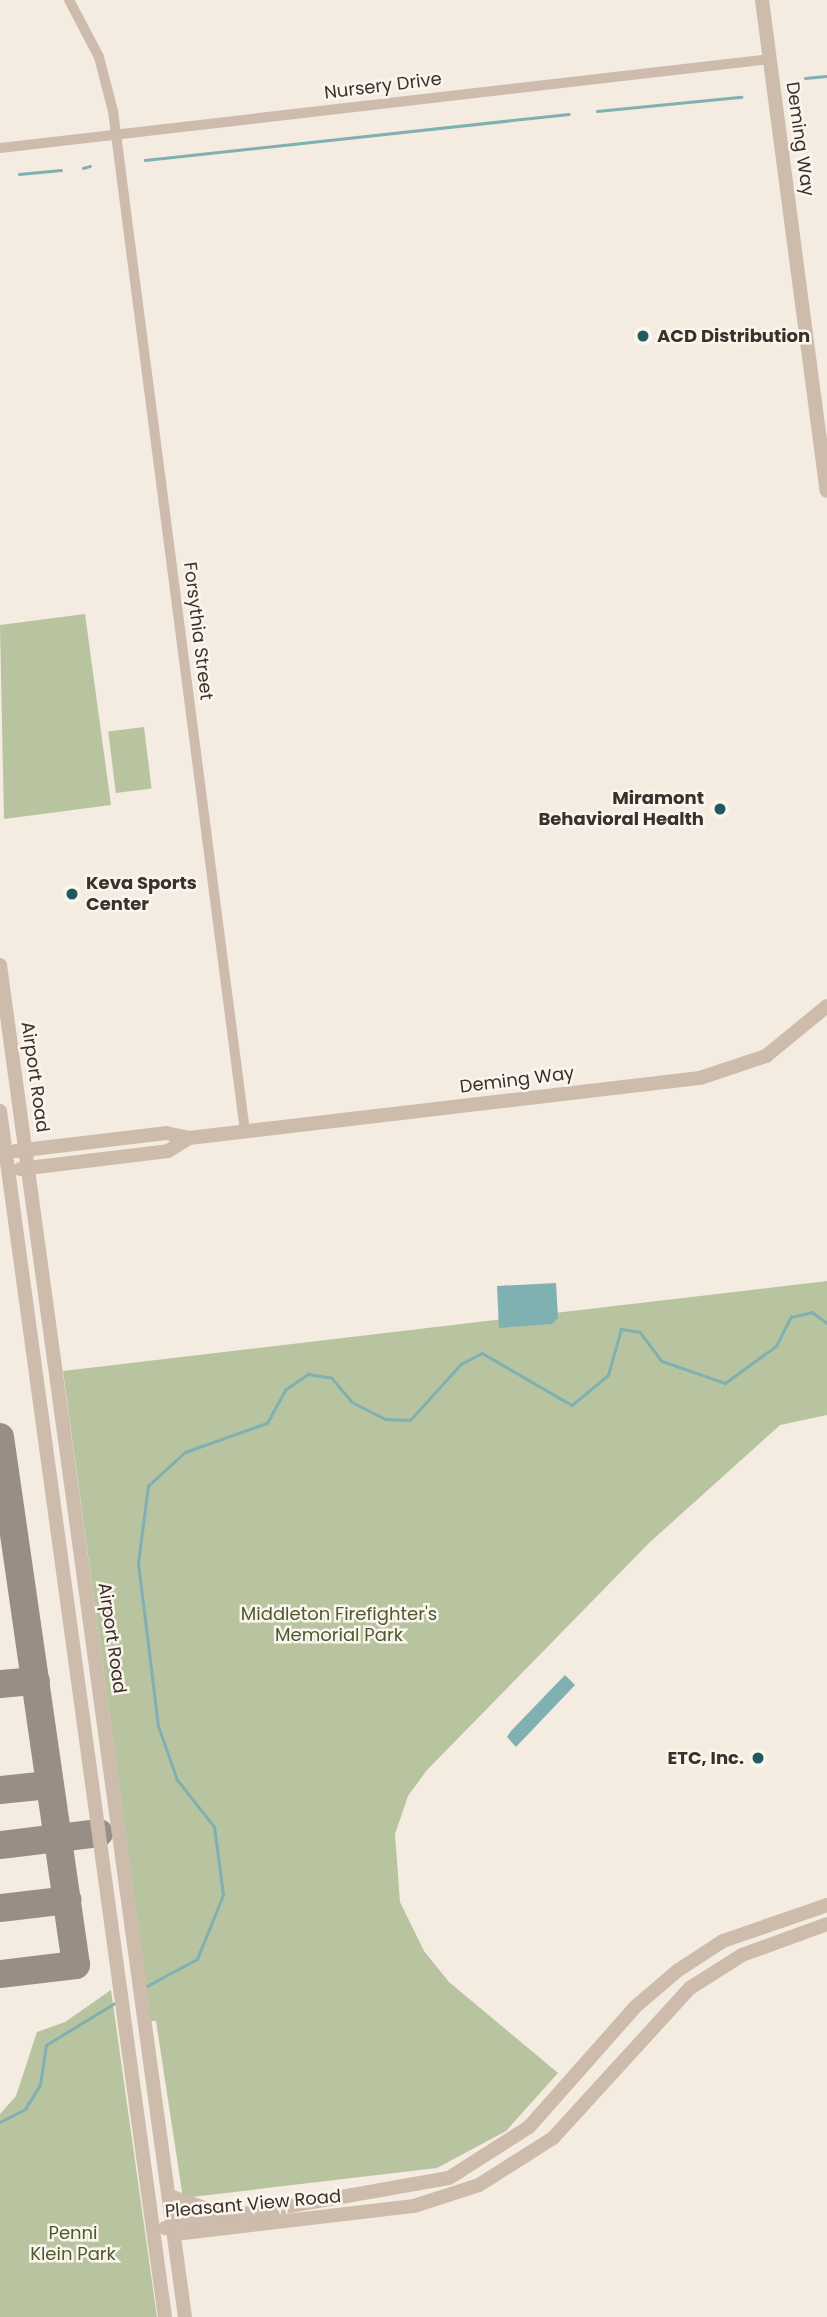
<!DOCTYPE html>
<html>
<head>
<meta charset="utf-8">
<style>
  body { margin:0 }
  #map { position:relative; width:827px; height:2317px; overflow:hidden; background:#f4ebe1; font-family:Poppins,sans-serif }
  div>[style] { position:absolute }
  .green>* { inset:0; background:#b8c4a0; transform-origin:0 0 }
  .water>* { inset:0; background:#7fb0b2 }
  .stream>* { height:2.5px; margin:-1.25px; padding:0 1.25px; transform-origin:1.25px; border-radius:1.25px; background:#7fb0b2 }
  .taxiway>* { height:28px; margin:-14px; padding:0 14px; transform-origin:14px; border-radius:14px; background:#988e86 }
  .minor>* { height:10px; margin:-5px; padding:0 5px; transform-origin:5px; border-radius:5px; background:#cdbbac }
  .tertiary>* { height:14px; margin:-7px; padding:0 7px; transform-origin:7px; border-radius:7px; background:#cdbbac }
  .dots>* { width:19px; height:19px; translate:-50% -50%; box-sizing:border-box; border:4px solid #fbf5ee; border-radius:50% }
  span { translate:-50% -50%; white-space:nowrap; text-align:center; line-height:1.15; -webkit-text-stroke:5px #fbf5ee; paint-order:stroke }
  .street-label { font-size:18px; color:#3b302b }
  .poi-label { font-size:18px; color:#3b302b; font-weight:700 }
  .left { translate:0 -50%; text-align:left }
  .right { translate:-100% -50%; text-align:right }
  .park-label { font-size:18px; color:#4a5a2e }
</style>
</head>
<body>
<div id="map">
  <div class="green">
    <div style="clip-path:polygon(85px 614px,111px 805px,4px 819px,0 625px)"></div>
    <div style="left:144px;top:727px;width:62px;height:36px;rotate:83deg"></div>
    <div style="clip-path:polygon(827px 1281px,827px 1415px,780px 1425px,649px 1543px,427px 1770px,408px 1796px,395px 1834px,400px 1902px,424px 1951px,449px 1982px,558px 2073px,506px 2131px,437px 2168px,183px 2198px,156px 2021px,151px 2021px,63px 1371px)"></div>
    <div style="clip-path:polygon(111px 1990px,157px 2317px,0 2317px,0 2114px,16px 2096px,37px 2032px,65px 2022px)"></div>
  </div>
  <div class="water">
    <div style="clip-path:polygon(556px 1283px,558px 1318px,552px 1324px,499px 1328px,497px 1286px)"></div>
    <div style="clip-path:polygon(565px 1675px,575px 1685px,516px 1747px,507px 1737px,511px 1731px)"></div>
  </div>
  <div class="stream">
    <div style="left:805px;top:78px;width:22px;rotate:-5deg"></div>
    <div style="left:597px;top:111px;width:145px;rotate:-5.6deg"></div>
    <div style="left:145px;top:160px;width:426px;rotate:-6.2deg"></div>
    <div style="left:83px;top:168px;width:7px;rotate:-16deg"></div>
    <div style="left:19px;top:174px;width:42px;rotate:-5.4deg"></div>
    <div style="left:145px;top:1987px;width:59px;rotate:-28.3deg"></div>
    <div style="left:197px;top:1959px;width:69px;rotate:-67.9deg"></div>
    <div style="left:223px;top:1895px;width:69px;rotate:-97.5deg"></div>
    <div style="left:214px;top:1827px;width:60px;rotate:-128.2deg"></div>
    <div style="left:177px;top:1780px;width:57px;rotate:-109.4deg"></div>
    <div style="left:158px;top:1726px;width:164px;rotate:-97deg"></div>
    <div style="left:138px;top:1563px;width:78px;rotate:-82.6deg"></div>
    <div style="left:148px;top:1486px;width:50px;rotate:-42.6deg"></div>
    <div style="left:185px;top:1452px;width:87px;rotate:-19.5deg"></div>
    <div style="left:267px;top:1423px;width:39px;rotate:-61deg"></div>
    <div style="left:286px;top:1389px;width:27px;rotate:-34deg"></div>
    <div style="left:308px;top:1374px;width:24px;rotate:9deg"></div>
    <div style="left:332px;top:1378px;width:31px;rotate:50deg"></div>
    <div style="left:352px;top:1402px;width:37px;rotate:27deg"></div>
    <div style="left:385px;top:1419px;width:25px;rotate:2deg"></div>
    <div style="left:410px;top:1420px;width:76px;rotate:-47.7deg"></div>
    <div style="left:461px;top:1364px;width:24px;rotate:-28deg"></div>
    <div style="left:482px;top:1353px;width:104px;rotate:30deg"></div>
    <div style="left:572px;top:1405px;width:47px;rotate:-39.8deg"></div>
    <div style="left:608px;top:1375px;width:48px;rotate:-74.2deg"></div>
    <div style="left:621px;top:1329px;width:19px;rotate:9deg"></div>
    <div style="left:640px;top:1332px;width:36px;rotate:53deg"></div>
    <div style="left:662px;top:1361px;width:67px;rotate:19.2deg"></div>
    <div style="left:725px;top:1383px;width:63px;rotate:-36deg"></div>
    <div style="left:776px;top:1346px;width:33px;rotate:-63deg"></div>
    <div style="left:791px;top:1317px;width:22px;rotate:-13deg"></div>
    <div style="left:812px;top:1312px;width:19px;rotate:36deg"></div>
    <div style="left:0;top:2122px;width:28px;rotate:-27deg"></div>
    <div style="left:25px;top:2109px;width:28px;rotate:-58deg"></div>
    <div style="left:40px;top:2085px;width:40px;rotate:-81.5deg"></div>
    <div style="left:46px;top:2045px;width:84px;rotate:-31.4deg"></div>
  </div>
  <div class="taxiway">
    <div style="left:0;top:1437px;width:533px;rotate:81.81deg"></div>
    <div style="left:76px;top:1965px;width:77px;rotate:173.2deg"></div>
    <div style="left:0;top:1684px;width:36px;rotate:-5deg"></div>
    <div style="left:0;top:1790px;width:49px;rotate:-5.8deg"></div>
    <div style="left:0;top:1845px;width:100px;rotate:-6.9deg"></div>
    <div style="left:0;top:1908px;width:68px;rotate:-6.7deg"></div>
  </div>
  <div class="minor">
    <div style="left:69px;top:0;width:64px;rotate:62.2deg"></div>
    <div style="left:99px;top:57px;width:56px;rotate:75.5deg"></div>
    <div style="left:113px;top:111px;width:1029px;rotate:82.63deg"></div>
    <div style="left:0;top:148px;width:775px;rotate:-6.59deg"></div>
  </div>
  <div class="tertiary">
    <div style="left:762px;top:0;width:495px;rotate:82.5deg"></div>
    <div style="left:0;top:965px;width:1365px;rotate:82.21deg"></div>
    <div style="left:0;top:1111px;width:1217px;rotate:82.21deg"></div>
    <div style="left:16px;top:1151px;width:151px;rotate:-6.8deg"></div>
    <div style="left:166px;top:1133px;width:24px;rotate:12deg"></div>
    <div style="left:189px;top:1138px;width:515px;rotate:-6.7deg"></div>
    <div style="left:700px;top:1078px;width:70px;rotate:-18.4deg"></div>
    <div style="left:766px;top:1056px;width:79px;rotate:-39.3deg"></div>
    <div style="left:20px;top:1169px;width:149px;rotate:-6.9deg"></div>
    <div style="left:168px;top:1151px;width:25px;rotate:-32deg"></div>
    <div style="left:169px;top:2196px;width:50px;rotate:18.8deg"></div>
    <div style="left:165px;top:2228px;width:288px;rotate:-10deg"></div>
    <div style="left:449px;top:2178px;width:95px;rotate:-32.5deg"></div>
    <div style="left:529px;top:2127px;width:160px;rotate:-48.5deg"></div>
    <div style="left:635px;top:2007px;width:55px;rotate:-40.6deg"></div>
    <div style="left:677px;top:1971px;width:55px;rotate:-33.1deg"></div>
    <div style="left:723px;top:1941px;width:110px;rotate:-19.1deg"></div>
    <div style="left:175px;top:2234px;width:241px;rotate:-6.7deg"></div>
    <div style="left:414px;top:2206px;width:68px;rotate:-17.9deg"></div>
    <div style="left:479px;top:2185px;width:88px;rotate:-32.4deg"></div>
    <div style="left:553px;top:2138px;width:203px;rotate:-47.6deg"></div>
    <div style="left:690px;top:1988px;width:62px;rotate:-32.4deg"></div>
    <div style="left:742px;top:1955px;width:90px;rotate:-20deg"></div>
  </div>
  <div class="dots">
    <div style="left:643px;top:336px;background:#1f5a5e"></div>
    <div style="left:720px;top:809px;background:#1f5a5e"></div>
    <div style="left:72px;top:894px;background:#1f5a5e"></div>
    <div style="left:758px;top:1758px;background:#1f5a5e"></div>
  </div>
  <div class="street-label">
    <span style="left:383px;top:86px;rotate:-7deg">Nursery Drive</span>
    <span style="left:800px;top:139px;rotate:82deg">Deming Way</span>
    <span style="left:198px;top:631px;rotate:83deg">Forsythia Street</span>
    <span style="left:35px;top:1077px;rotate:82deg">Airport Road</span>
    <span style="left:517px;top:1080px;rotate:-7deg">Deming Way</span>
    <span style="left:112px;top:1638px;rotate:82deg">Airport Road</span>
    <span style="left:253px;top:2204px;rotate:-5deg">Pleasant View Road</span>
  </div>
  <div class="poi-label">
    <span class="left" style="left:657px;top:336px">ACD Distribution</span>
    <span class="right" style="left:704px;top:809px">Miramont<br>Behavioral Health</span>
    <span class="left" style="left:86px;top:894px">Keva Sports<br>Center</span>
    <span class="right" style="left:744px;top:1758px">ETC, Inc.</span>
  </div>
  <div class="park-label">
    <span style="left:339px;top:1625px">Middleton Firefighter's<br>Memorial Park</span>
    <span style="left:73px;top:2244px">Penni<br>Klein Park</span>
  </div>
</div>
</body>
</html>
